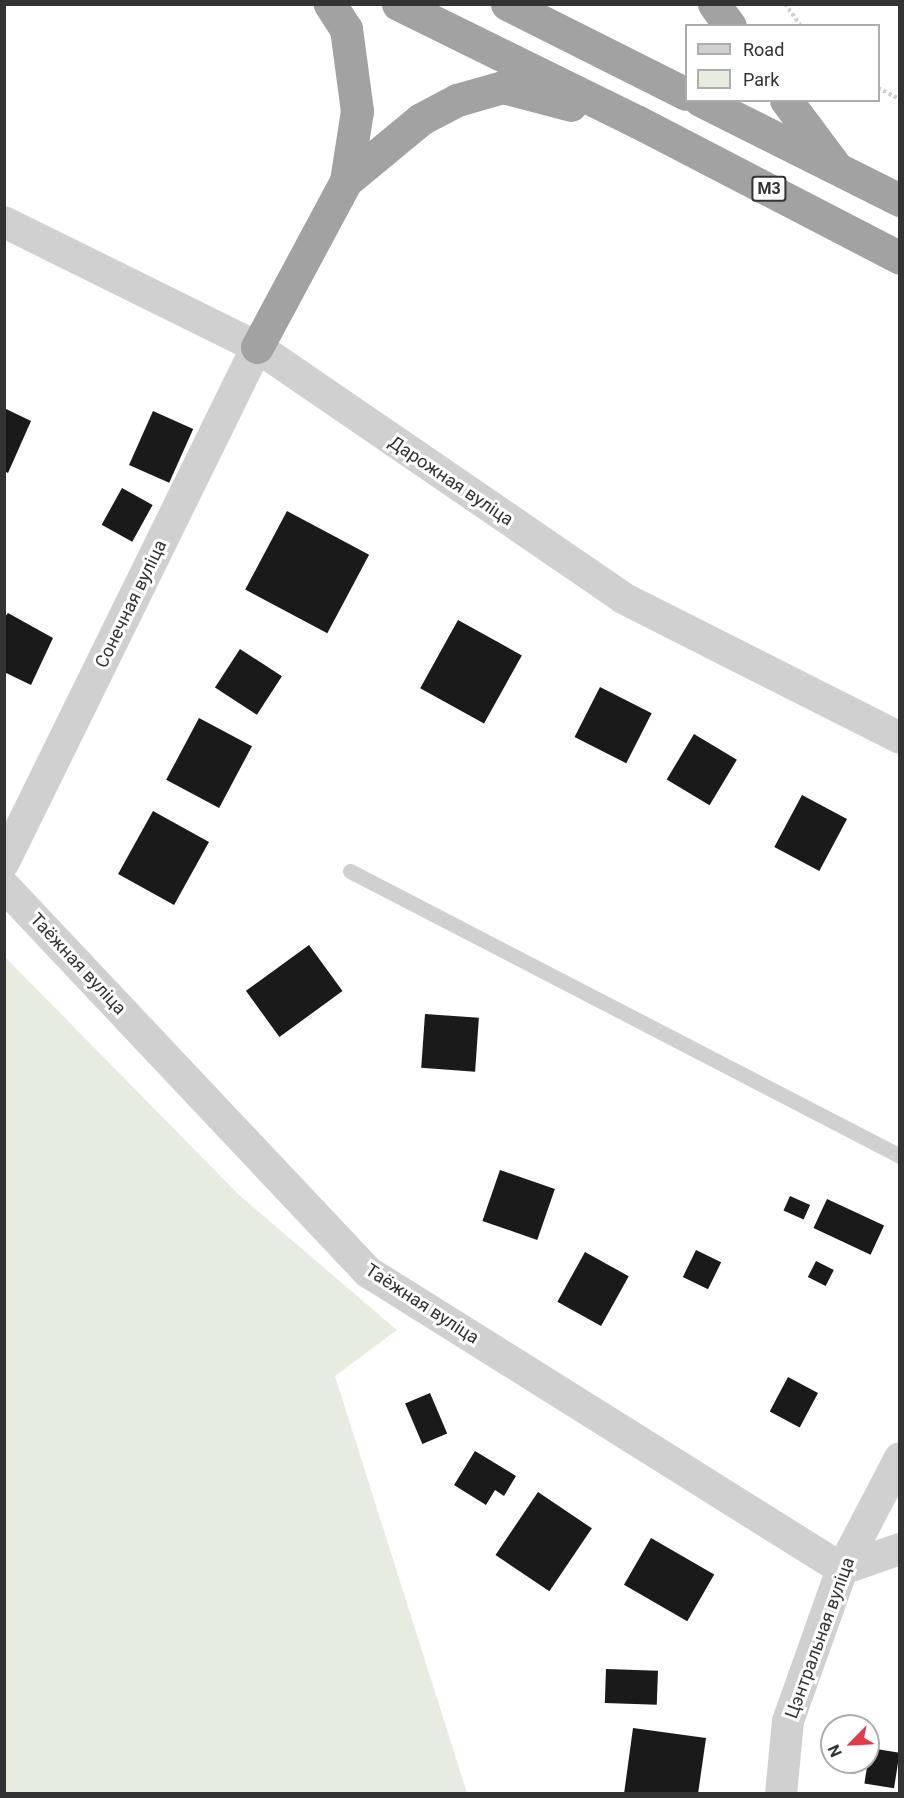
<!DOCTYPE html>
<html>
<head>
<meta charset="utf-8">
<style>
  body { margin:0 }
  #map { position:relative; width:904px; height:1798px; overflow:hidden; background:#fff; font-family:Roboto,sans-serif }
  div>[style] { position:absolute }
  .green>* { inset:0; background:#e6ecdf }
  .building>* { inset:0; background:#1a1a1a; transform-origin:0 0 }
  .path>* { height:4px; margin-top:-2px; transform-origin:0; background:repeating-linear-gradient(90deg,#cdcdcd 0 3px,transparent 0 6px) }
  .service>* { height:15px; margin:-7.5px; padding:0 7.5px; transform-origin:7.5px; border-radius:7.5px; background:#d0d0d0 }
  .minor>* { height:32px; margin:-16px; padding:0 16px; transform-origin:16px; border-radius:16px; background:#d0d0d0 }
  .trunk>* { height:33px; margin:-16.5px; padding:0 16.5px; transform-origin:16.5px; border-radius:16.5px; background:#a2a2a2 }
  span { translate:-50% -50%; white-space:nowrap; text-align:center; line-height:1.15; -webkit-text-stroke:6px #fff; paint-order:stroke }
  .shield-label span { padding:2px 4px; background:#fff; border:2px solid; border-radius:4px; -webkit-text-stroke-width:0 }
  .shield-label { font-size:16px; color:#333; font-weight:700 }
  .street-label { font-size:18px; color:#333 }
  .frame { position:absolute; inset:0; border:6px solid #333; pointer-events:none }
  .legend { position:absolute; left:685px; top:24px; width:195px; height:78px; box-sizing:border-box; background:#fff; border:2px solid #adadad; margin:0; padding:8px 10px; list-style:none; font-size:18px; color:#333 }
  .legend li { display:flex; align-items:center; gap:12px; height:30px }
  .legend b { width:30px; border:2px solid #adadad }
  .north { position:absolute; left:820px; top:1714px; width:60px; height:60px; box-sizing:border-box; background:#fff; border:2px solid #adadad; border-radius:50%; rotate:246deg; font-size:16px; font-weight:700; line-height:24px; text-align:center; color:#333 }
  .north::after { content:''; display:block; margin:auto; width:21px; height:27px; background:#e63946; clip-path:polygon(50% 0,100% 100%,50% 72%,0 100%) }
</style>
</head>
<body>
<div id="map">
  <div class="green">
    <div style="clip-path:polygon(4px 956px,239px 1195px,397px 1330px,335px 1376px,467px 1793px,5px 1793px)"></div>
  </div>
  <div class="building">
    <div style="clip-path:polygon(4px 408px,31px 421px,8px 473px,4px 471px)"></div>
    <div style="left:153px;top:411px;width:44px;height:59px;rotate:24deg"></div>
    <div style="left:122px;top:488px;width:35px;height:42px;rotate:29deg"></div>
    <div style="left:287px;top:511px;width:93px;height:89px;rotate:28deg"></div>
    <div style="clip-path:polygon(8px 613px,53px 638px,31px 685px,4px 672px,4px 618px)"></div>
    <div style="left:458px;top:620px;width:73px;height:78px;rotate:29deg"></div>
    <div style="left:240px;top:649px;width:50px;height:46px;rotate:33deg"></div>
    <div style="left:600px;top:687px;width:58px;height:56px;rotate:27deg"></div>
    <div style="left:199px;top:718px;width:60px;height:70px;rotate:28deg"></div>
    <div style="left:694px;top:734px;width:50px;height:53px;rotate:31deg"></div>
    <div style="left:802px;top:795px;width:51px;height:59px;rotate:28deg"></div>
    <div style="left:153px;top:811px;width:64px;height:72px;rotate:29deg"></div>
    <div style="left:309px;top:945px;width:57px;height:78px;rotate:54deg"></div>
    <div style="left:425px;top:1014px;width:54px;height:54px;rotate:4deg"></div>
    <div style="left:500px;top:1170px;width:58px;height:54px;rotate:19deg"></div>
    <div style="left:790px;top:1196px;width:22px;height:16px;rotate:24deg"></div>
    <div style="left:827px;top:1199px;width:63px;height:32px;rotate:25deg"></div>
    <div style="left:696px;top:1250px;width:28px;height:30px;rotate:26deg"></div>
    <div style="left:585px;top:1252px;width:50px;height:57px;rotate:29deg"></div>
    <div style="left:816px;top:1261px;width:20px;height:18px;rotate:27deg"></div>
    <div style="left:788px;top:1377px;width:34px;height:39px;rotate:28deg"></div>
    <div style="left:430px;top:1393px;width:44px;height:27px;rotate:67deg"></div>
    <div style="clip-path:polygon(475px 1451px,516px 1476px,504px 1496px,495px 1490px,486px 1505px,454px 1485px)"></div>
    <div style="left:538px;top:1492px;width:65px;height:76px;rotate:34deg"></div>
    <div style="left:651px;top:1538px;width:73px;height:54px;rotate:30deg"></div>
    <div style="left:606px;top:1669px;width:52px;height:34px;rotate:2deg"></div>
    <div style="clip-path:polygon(633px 1728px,706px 1738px,698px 1794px,624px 1794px)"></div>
    <div style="left:870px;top:1748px;width:30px;height:36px;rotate:9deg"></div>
  </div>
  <div class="path">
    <div style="left:785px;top:4px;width:27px;rotate:54deg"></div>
    <div style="left:878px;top:88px;width:25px;rotate:27deg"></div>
  </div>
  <div class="service">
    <div style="left:350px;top:871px;width:619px;rotate:27.39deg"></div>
  </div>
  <div class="minor">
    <div style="left:4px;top:222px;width:282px;rotate:26.3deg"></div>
    <div style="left:257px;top:347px;width:444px;rotate:34.4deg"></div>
    <div style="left:623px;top:598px;width:310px;rotate:26.8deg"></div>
    <div style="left:4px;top:862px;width:574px;rotate:-63.84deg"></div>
    <div style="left:4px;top:886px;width:531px;rotate:46.68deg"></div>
    <div style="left:368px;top:1272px;width:559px;rotate:32.07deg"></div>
    <div style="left:842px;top:1569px;width:61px;rotate:-19deg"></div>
    <div style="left:781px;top:1794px;width:73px;rotate:-84.5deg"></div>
    <div style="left:788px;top:1721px;width:161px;rotate:-70.4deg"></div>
    <div style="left:842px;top:1569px;width:125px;rotate:-62.4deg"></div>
  </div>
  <div class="trunk">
    <div style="left:398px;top:4px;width:267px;rotate:26.2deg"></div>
    <div style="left:638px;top:122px;width:295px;rotate:27.4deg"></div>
    <div style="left:507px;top:4px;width:200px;rotate:26.7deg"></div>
    <div style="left:714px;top:4px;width:27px;rotate:54deg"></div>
    <div style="left:700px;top:100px;width:224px;rotate:26.6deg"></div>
    <div style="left:786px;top:100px;width:79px;rotate:53.3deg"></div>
    <div style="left:346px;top:181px;width:97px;rotate:-39.6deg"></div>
    <div style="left:421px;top:119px;width:41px;rotate:-27.8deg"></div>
    <div style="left:457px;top:100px;width:48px;rotate:-15.8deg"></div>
    <div style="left:503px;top:87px;width:70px;rotate:14.8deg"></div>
    <div style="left:257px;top:347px;width:188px;rotate:-61.8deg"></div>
    <div style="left:346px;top:181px;width:71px;rotate:-81.1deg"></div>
    <div style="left:357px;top:111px;width:83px;rotate:-97.6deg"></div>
    <div style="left:346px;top:29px;width:30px;rotate:-123deg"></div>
  </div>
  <div class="shield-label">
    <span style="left:769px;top:189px">М3</span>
  </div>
  <div class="street-label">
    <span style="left:451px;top:481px;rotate:34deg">Дарожная вуліца</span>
    <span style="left:131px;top:604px;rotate:-64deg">Сонечная вуліца</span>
    <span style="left:78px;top:964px;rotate:47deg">Таёжная вуліца</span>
    <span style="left:422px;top:1304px;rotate:33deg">Таёжная вуліца</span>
    <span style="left:820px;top:1638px;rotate:-70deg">Цэнтральная вуліца</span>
  </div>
  <div class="frame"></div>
  <ul class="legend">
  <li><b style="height:8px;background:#d0d0d0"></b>Road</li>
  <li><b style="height:16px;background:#e6ecdf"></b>Park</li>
  </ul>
  <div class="north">N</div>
</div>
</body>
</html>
